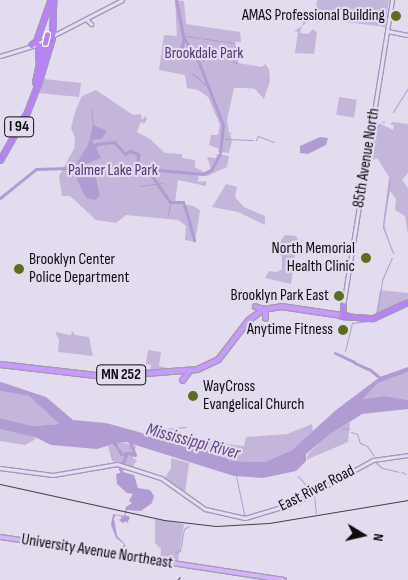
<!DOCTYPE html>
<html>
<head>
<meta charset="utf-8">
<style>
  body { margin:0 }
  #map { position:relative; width:408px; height:580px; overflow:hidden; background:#e3dcef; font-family:"Sofia Sans Condensed",sans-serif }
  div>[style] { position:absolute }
  .green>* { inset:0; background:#c4b6db; transform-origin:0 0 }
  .water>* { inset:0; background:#b19bd3 }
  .stream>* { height:1px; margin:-0.5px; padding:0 0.5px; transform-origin:0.5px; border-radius:0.5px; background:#b19bd3 }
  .river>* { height:3px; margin:-1.5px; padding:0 1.5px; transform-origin:1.5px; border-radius:1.5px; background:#b19bd3 }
  .roads { filter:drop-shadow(1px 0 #a29bad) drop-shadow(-1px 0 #a29bad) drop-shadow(0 1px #a29bad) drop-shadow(0 -1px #a29bad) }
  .secondary>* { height:3px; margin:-1.5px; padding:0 1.5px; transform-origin:1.5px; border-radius:1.5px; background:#e9dafe }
  .primary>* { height:4px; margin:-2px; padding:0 2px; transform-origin:2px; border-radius:2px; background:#d4b4fd }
  .trunk>* { height:4.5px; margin:-2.25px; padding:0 2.25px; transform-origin:2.25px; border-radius:2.25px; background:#c69bfc }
  .motorway>* { height:5px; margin:-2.5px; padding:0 2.5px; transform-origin:2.5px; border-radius:2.5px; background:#b782fb }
  .rail>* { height:1px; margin:-0.5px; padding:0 0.5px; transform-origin:0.5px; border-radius:0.5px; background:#444049 }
  .bridges { filter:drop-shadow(1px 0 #fff) drop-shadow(-1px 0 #fff) drop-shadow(0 1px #fff) drop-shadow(0 -1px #fff) }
  .motorway-bridge>* { height:5px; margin:-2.5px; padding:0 2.5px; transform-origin:2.5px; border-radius:2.5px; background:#b782fb }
  .dots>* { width:14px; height:14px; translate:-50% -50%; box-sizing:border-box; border:2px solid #e3dcef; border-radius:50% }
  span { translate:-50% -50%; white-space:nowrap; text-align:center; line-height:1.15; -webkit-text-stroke:4.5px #e3dcef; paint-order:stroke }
  .shield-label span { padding:1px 4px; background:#e3dcef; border:1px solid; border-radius:4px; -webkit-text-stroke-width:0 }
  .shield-label { font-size:15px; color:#0d0a10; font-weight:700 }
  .poi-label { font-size:16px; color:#0d0a10 }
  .right { translate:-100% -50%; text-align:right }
  .left { translate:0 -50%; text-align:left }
  .park-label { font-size:16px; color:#523477 }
  .street-label { font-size:16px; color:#0d0a10 }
  .water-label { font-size:18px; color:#64458b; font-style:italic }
  .north { position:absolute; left:338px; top:510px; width:50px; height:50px; -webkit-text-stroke:4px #e3dcef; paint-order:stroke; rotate:99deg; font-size:14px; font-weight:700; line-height:20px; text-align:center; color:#0d0a10 }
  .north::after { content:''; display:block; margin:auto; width:18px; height:22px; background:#0d0a10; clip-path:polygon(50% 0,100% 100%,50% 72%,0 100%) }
</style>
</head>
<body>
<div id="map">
  <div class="green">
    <div style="clip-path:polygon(175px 0,184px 1px,186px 24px,240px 32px,241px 42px,235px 42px,235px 47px,239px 50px,238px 63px,262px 67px,265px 64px,269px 69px,270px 81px,264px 99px,255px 89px,249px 88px,248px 92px,248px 88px,234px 88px,227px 120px,229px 133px,234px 131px,230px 134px,232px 141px,229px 153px,218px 152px,219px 149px,209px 145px,211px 135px,218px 135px,220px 125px,208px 97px,198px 90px,187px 88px,185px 75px,159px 70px,164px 35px,177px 36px)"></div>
    <div style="clip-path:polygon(317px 0,389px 0,385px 27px,315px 18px)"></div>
    <div style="clip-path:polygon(304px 19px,310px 20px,302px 26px,300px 33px,308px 34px,313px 29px,317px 33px,314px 54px,295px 53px,298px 32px,294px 31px,302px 26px)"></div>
    <div style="clip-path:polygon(43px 74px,45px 79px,81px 83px,79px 97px,38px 93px)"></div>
    <div style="clip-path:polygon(96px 90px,133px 115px,141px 114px,142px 120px,145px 116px,147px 119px,144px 124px,141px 122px,137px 132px,150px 139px,165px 153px,182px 154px,182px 158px,195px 160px,195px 167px,204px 172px,211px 169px,207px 157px,216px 158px,217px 154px,229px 156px,227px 167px,207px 176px,199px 175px,198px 182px,206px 181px,206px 186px,178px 180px,175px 203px,193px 206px,200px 210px,195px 242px,185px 240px,186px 226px,178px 220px,126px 215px,116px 223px,96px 220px,70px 196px,62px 196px,59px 176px,74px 149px,75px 138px,71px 128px,75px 112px,82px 96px)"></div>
    <div style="left:339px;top:97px;width:18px;height:18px;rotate:9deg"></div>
    <div style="clip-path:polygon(392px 122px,408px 124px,408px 173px,402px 180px,408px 188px,408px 235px,405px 216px,395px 210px,396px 199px,390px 191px,384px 224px,389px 241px,383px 224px,389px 177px,377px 158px,373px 160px,369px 156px,371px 153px,375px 156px,371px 149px,374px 128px,379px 123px,393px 130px,394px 125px,390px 125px)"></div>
    <div style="clip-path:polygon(226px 184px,237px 187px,235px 197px,244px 207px,265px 216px,265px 225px,238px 212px,212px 207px)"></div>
    <div style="clip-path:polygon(285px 235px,296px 236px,301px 244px,296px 249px,291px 284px,265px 278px,269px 271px,277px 272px,282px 269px,282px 256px,273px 251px)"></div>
    <div style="clip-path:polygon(380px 290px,408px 293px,408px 298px,376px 314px)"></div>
    <div style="clip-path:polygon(72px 331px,75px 335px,89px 337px,93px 356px,58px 352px,59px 340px,55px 332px,71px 335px)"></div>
    <div style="clip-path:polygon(148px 350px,161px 352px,159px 366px,168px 368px,167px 371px,150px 372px,151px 365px,146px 364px)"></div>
    <div style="clip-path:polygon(408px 372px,408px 400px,384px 396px,363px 399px,378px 383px)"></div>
    <div style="clip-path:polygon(0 391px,29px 396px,59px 424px,33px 426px,0 418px)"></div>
    <div style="clip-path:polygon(350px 422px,348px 442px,306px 460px,309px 453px,326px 437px)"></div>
    <div style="clip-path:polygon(312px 424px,313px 431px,292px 450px,265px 462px,231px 461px,200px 446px,201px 441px,244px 446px,246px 437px,287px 434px)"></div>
    <div style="clip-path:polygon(0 429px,29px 436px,36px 439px,25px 445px,0 441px)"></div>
    <div style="clip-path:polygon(119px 442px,136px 446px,133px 458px,137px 460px,132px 468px,126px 465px,123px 472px,120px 472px,120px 468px,123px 463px,112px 461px,108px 446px)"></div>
    <div style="clip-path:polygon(171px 458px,189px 463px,185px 494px,165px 478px,171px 468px)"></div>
    <div style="clip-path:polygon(155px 519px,184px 524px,178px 561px,160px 559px,161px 549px,155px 543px)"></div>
  </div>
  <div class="water">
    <div style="clip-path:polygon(93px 125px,107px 131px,101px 139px,92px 140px,101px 158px,75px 168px,96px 178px,100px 196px,95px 200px,86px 198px,76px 178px,79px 170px,73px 169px,88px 145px)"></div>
    <div style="clip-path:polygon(320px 137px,328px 138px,326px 145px,308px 154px,300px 153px,300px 146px)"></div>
    <div style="clip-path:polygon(408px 367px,408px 372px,378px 383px,363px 399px,384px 396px,408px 400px,408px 409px,362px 414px,329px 435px,306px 454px,306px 461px,296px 471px,263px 478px,234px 476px,126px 442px,117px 443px,120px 453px,113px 444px,97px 449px,51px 445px,37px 438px,0 429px,0 418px,33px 426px,59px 424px,29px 396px,0 391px,0 382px,4px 383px,46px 397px,73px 420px,106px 423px,171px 441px,191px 442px,231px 461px,265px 462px,292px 450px,336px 410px,380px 377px)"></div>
    <div style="clip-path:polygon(123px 472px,134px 475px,138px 488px,150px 490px,154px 496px,152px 503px,141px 511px,127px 510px,125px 515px,130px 517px,127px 524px,127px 521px,123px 523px,115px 517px,120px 520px,122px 517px,116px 515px,114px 518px,117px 536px,125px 544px,126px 556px,122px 549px,124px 544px,116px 538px,111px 525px,113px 514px,124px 516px,126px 507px,132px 503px,129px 501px,133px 494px,127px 493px,117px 484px,116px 474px)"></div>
  </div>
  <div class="stream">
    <div style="left:183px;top:36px;width:1px"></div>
    <div style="left:186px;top:36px;width:13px;rotate:9deg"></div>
    <div style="left:201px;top:38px;width:19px;rotate:9deg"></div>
    <div style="left:221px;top:41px;width:14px;rotate:8deg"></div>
    <div style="left:235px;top:46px;width:16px;rotate:97deg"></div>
    <div style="left:233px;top:62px;width:4px;rotate:14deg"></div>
    <div style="left:192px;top:73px;width:23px;rotate:41deg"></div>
    <div style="left:91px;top:110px;width:15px;rotate:82deg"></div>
    <div style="left:393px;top:112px;width:28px;rotate:-58deg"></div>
    <div style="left:382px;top:122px;width:2px"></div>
    <div style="left:225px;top:139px;width:28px;rotate:2deg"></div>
    <div style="left:256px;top:140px;width:4px;rotate:-63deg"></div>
    <div style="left:258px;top:136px;width:17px;rotate:21deg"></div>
    <div style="left:372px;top:150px;width:19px;rotate:-84deg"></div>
    <div style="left:374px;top:131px;width:8px;rotate:-50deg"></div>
    <div style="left:74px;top:168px;width:6px;rotate:45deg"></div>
    <div style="left:108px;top:169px;width:29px;rotate:-2deg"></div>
    <div style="left:390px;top:179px;width:49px;rotate:98.3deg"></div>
    <div style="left:383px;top:227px;width:28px;rotate:69deg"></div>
    <div style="left:140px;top:186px;width:22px;rotate:-8deg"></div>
    <div style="left:168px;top:215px;width:13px;rotate:-81deg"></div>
    <div style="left:377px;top:313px;width:33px;rotate:-81deg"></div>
    <div style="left:382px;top:280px;width:24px;rotate:-66deg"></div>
    <div style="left:345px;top:351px;width:29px;rotate:-76deg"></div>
    <div style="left:352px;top:323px;width:25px;rotate:-7deg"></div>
    <div style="left:343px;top:356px;width:1px;rotate:-90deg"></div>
    <div style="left:175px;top:428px;width:10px;rotate:-6deg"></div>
    <div style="left:342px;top:428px;width:7px;rotate:8deg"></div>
    <div style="left:351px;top:432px;width:6px;rotate:18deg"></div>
    <div style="left:357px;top:434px;width:9px;rotate:72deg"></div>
    <div style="left:360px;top:443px;width:8px;rotate:23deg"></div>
    <div style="left:367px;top:446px;width:12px;rotate:55deg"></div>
    <div style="left:152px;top:433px;width:3px;rotate:-90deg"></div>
    <div style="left:152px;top:430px;width:21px;rotate:-5deg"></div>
    <div style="left:375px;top:462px;width:9px;rotate:41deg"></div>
    <div style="left:382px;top:468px;width:17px;rotate:13deg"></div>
    <div style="left:401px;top:472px;width:5px;rotate:22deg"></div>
    <div style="left:408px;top:475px;width:2px;rotate:90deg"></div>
    <div style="left:236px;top:476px;width:39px;rotate:78deg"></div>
    <div style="left:298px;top:476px;width:18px;rotate:49deg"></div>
    <div style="left:314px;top:495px;width:18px;rotate:84deg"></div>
    <div style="left:175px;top:552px;width:5px;rotate:-11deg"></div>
    <div style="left:180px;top:551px;width:22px;rotate:-80deg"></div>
    <div style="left:184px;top:529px;width:6px;rotate:-31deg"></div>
  </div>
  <div class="river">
    <div style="left:176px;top:0;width:37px;rotate:79deg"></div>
    <div style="left:183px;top:36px;width:31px;rotate:59deg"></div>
    <div style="left:199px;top:63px;width:66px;rotate:68.8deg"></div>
    <div style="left:223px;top:125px;width:27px;rotate:96deg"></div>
    <div style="left:181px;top:49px;width:11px;rotate:-75deg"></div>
    <div style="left:92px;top:149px;width:7px;rotate:-45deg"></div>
    <div style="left:97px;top:144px;width:17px;rotate:-7deg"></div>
    <div style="left:114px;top:142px;width:16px;rotate:47deg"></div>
    <div style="left:125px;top:154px;width:6px;rotate:-31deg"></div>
    <div style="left:130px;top:151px;width:9px;rotate:21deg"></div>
    <div style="left:138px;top:154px;width:14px;rotate:94deg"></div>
    <div style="left:137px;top:168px;width:66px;rotate:5.2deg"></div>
    <div style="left:203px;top:174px;width:9px;rotate:-27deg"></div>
    <div style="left:211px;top:170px;width:18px;rotate:-61deg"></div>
    <div style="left:147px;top:169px;width:40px;rotate:55.1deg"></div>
    <div style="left:0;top:198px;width:46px;rotate:-38.9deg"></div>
    <div style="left:36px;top:169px;width:38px;rotate:-2deg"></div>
    <div style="left:171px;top:202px;width:12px"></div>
    <div style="left:183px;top:202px;width:20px;rotate:72deg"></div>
    <div style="left:189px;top:221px;width:20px;rotate:75deg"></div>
    <div style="left:335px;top:353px;width:21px;rotate:25deg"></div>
    <div style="left:355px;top:363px;width:14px;rotate:25deg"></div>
    <div style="left:369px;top:369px;width:13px;rotate:39deg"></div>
    <div style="left:119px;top:450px;width:4px;rotate:63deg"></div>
    <div style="left:121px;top:454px;width:6px;rotate:-9deg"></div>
    <div style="left:127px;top:453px;width:17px;rotate:115deg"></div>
    <div style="left:120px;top:468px;width:6px;rotate:72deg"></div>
    <div style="left:129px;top:453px;width:6px;rotate:18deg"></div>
    <div style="left:135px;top:455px;width:14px;rotate:-111deg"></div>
  </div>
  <div class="roads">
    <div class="secondary">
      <div style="left:87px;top:20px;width:6px;rotate:45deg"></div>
      <div style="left:387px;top:31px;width:21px;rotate:11deg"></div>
      <div style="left:0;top:56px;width:34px;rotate:-17deg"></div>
      <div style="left:33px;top:46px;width:100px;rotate:-27.3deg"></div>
      <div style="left:343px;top:306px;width:310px;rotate:-80.9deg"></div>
      <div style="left:0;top:468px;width:53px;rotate:7.5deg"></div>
      <div style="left:53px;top:475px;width:65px;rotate:-9.8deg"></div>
      <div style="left:117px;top:464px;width:46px;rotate:17.7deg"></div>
      <div style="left:161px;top:478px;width:54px;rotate:35.2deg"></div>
      <div style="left:205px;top:509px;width:41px;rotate:12.7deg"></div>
      <div style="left:245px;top:518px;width:52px;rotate:-16.7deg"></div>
      <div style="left:295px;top:503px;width:89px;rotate:-28.9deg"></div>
      <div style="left:373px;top:460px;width:35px;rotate:-8deg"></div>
    </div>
    <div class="primary">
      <div style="left:0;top:537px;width:287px;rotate:8.6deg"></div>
    </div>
    <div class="trunk">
      <div style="left:255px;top:306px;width:9px;rotate:21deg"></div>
      <div style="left:265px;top:318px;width:7px;rotate:-90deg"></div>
      <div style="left:0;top:364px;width:107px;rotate:6.5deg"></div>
      <div style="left:106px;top:376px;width:91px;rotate:-4.4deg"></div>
      <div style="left:197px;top:369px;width:23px;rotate:-25deg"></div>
      <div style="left:218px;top:359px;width:49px;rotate:-52.4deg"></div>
      <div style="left:248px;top:320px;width:19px;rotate:-36deg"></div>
      <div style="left:263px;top:309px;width:18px;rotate:-9deg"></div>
      <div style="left:281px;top:306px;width:61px;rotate:8.5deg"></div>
      <div style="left:182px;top:380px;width:10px;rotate:-53deg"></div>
    </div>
    <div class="motorway">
      <div style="left:31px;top:45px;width:6px;rotate:-39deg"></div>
      <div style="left:36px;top:41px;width:42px;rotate:-70.7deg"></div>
      <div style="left:38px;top:45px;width:15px;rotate:90deg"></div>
      <div style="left:35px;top:82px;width:39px;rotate:-78deg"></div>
      <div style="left:0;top:160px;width:55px;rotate:-60.6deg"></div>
      <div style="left:27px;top:112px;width:30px;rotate:-69deg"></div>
      <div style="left:38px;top:84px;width:48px;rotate:-73.1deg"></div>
      <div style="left:52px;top:38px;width:38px;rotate:-88deg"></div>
      <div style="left:343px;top:305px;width:9px;rotate:90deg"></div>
      <div style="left:343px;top:314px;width:5px;rotate:22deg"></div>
      <div style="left:341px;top:316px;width:32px;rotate:4deg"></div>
      <div style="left:373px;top:318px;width:38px;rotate:-25deg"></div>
    </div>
  </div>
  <div class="rail">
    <div style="left:0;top:484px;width:168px;rotate:12.4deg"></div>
    <div style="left:164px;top:520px;width:52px;rotate:6.6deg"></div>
    <div style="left:216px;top:526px;width:53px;rotate:-3.2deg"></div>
    <div style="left:269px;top:523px;width:141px;rotate:-9.4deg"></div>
    <div style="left:177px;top:580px;width:4px;rotate:-45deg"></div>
  </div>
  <div class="bridges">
    <div class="motorway-bridge">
      <div style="left:45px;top:43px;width:9px;rotate:-77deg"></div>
    </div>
  </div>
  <div class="dots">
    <div style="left:396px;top:16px;background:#5a6e1d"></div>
    <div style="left:366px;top:258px;background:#5a6e1d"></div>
    <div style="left:19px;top:269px;background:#5a6e1d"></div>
    <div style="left:339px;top:296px;background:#5a6e1d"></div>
    <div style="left:343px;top:330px;background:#5a6e1d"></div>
    <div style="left:193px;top:396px;background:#5a6e1d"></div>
  </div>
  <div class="shield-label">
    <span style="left:19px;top:127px">I 94</span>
    <span style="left:121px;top:375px">MN 252</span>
  </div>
  <div class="poi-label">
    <span class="right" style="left:385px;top:16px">AMAS Professional Building</span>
    <span class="right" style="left:355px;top:258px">North Memorial<br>Health Clinic</span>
    <span class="left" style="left:29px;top:269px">Brooklyn Center<br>Police Department</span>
    <span class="right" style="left:329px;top:296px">Brooklyn Park East</span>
    <span class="right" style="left:333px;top:330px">Anytime Fitness</span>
    <span class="left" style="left:203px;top:396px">WayCross<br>Evangelical Church</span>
  </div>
  <div class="park-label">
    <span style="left:204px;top:54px">Brookdale Park</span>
    <span style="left:113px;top:171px">Palmer Lake Park</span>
  </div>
  <div class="street-label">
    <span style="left:367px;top:158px;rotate:-81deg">85th Avenue North</span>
    <span style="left:317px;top:489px;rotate:-27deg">East River Road</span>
    <span style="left:97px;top:552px;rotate:9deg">University Avenue Northeast</span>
  </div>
  <div class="water-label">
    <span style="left:193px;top:442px;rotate:15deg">Mississippi River</span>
  </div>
  <div class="north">N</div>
</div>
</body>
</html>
